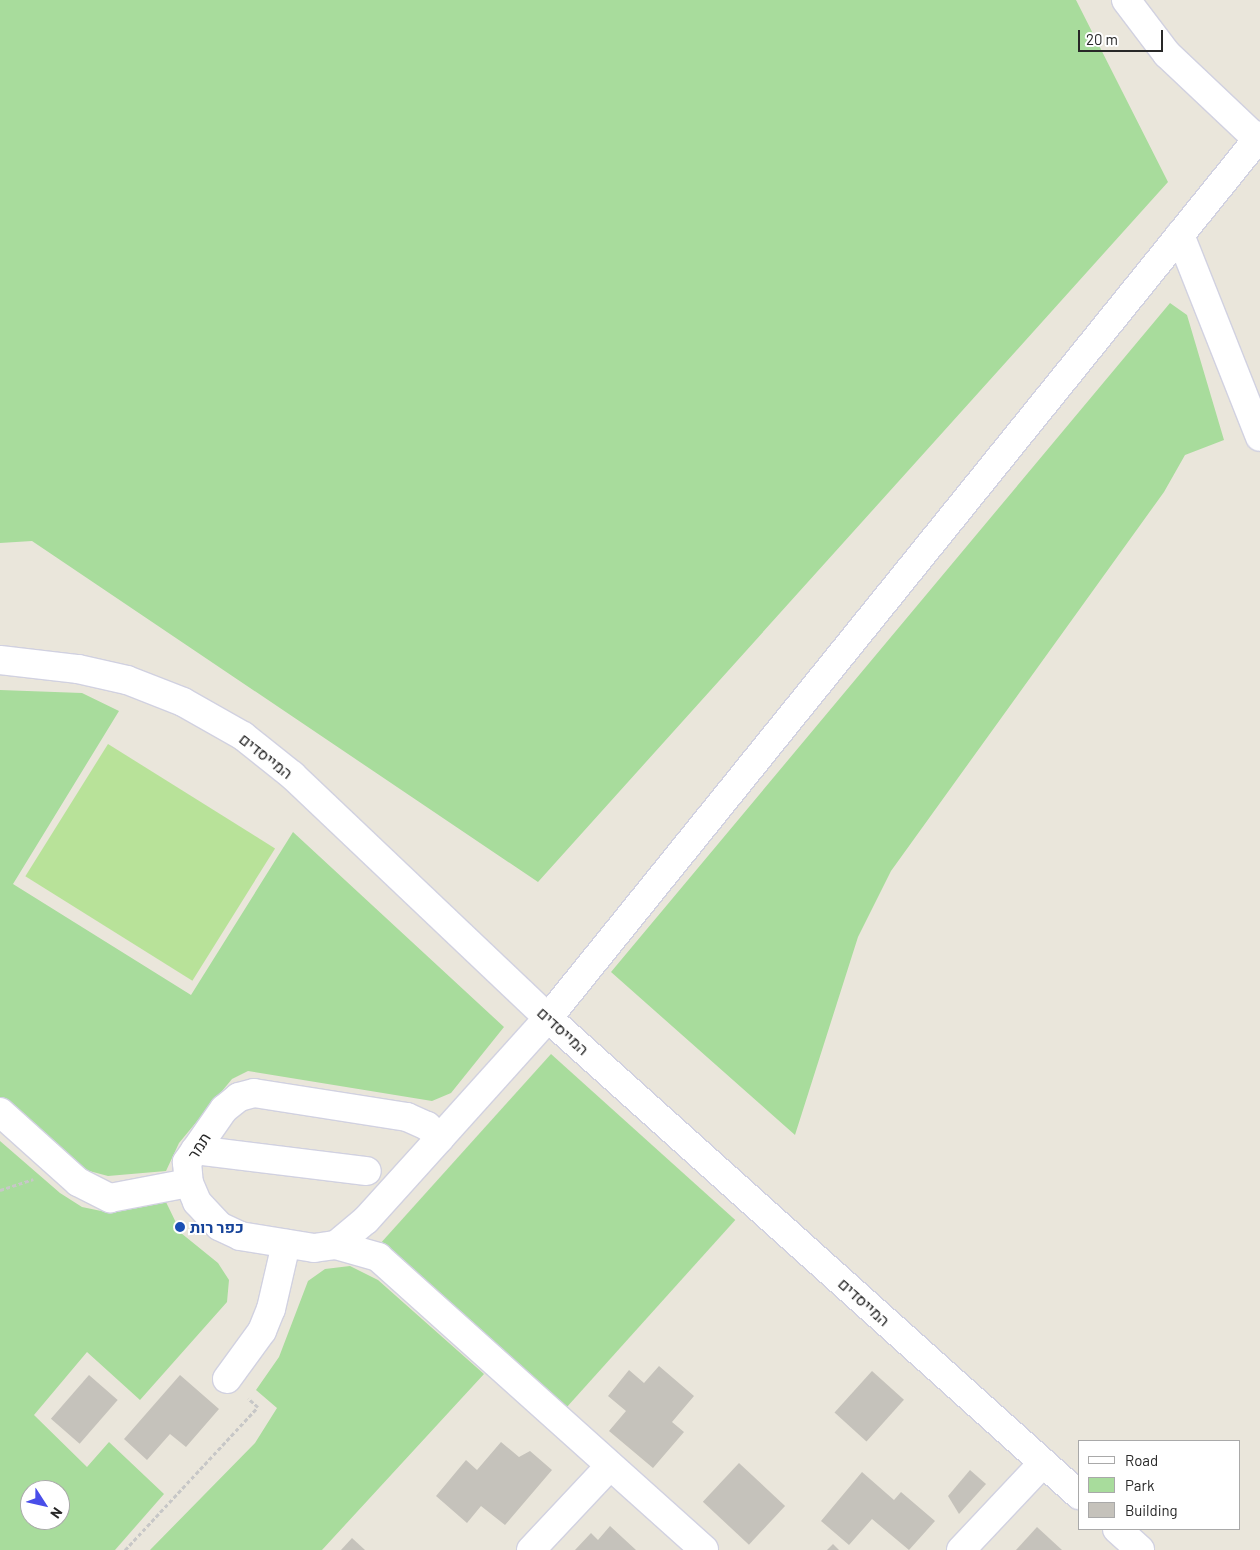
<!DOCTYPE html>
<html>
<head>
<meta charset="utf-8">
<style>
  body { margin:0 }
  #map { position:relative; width:1260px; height:1550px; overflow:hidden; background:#eae6db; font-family:Barlow,Heebo,sans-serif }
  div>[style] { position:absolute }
  .green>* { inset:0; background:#a8dc9c; transform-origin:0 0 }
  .pitch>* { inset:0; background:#b8e299; transform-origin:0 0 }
  .building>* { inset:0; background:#c5c2bb; transform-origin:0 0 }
  .path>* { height:3px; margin-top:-1.5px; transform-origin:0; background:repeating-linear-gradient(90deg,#c7c7c7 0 4px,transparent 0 6.5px) }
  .roads { filter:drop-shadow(1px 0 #d1d1e0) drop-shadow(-1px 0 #d1d1e0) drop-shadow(0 1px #d1d1e0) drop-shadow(0 -1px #d1d1e0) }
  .minor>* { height:28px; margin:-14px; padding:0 14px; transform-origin:14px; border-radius:14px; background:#fff }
  .dots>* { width:14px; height:14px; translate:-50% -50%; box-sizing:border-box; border:2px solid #fff; border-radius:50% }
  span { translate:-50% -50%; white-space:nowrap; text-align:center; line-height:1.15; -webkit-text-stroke:4px #fff; paint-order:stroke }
  .street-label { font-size:16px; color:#282828 }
  .transit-label { font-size:16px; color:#164399; font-weight:700 }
  .left { translate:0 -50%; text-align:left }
  .legend { position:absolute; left:1078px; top:1440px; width:162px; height:90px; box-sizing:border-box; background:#fff; border:1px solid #a9a9a9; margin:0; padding:6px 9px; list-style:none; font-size:15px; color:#282828 }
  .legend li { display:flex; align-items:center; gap:10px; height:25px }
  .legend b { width:25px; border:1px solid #a9a9a9 }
  .north { position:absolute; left:20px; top:1480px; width:50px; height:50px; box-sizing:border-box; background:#fff; border:1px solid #a9a9a9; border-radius:50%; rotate:125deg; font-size:14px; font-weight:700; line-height:20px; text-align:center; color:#282828 }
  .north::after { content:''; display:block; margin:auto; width:18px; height:22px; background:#494ee9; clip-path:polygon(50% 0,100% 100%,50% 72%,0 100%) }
  .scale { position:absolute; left:1078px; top:30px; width:85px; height:22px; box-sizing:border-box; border:2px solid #282828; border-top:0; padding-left:6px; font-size:15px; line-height:18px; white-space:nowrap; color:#282828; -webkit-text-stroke:4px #fff; paint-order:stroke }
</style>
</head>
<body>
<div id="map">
  <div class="green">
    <div style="clip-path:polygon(0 0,1076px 0,1168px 182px,538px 882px,32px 541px,0 543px)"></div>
    <div style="clip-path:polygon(1170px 303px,1187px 315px,1224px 440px,1185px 455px,1164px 492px,891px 871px,858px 937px,795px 1135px,611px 972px)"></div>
    <div style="clip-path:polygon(0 690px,82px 693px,119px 711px,13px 884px,191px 995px,293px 832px,504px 1027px,451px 1093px,432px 1101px,248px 1071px,232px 1079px,179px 1143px,166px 1171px,108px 1176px,78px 1168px,0 1097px)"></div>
    <div style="left:551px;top:1054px;width:248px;height:256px;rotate:42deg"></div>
    <div style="clip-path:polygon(evenodd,0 1141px,60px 1193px,82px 1207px,106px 1212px,166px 1202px,181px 1233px,218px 1263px,229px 1280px,227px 1302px,140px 1400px,87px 1352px,34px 1415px,87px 1467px,109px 1442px,164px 1494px,115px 1550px,0 1550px,0 1141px,30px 1490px,60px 1490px,60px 1520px,30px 1520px,30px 1490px)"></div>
    <div style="clip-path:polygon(350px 1266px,378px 1280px,484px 1374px,322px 1550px,150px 1550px,255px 1443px,277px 1408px,256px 1390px,279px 1357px,308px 1281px,325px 1269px)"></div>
  </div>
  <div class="pitch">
    <div style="left:108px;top:744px;width:197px;height:156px;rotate:32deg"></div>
  </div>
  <div class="building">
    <div style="clip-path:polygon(659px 1366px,694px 1396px,672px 1422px,684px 1432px,653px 1468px,609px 1431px,626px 1411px,608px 1396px,629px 1370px,644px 1383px)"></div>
    <div style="left:872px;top:1371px;width:43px;height:56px;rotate:42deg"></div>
    <div style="left:89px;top:1375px;width:38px;height:58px;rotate:41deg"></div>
    <div style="clip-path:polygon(180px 1375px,219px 1409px,186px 1447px,170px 1434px,147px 1460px,124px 1439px)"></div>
    <div style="clip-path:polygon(501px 1442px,519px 1457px,530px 1451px,552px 1470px,505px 1525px,481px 1506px,467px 1523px,436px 1496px,466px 1460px,477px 1470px)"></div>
    <div style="left:739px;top:1463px;width:63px;height:53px;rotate:43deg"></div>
    <div style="clip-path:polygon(970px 1470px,986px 1484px,959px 1514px,948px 1496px)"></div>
    <div style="clip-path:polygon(862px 1472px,894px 1500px,901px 1492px,935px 1521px,909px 1550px,872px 1519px,849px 1545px,821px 1521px)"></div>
    <div style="clip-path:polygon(610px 1526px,636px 1550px,575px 1550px,591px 1533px,598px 1540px)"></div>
    <div style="clip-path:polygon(1037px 1527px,1062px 1550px,1016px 1550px)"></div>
    <div style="clip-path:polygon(352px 1538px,365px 1550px,341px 1550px)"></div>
    <div style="clip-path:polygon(833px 1544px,839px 1550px,827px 1550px)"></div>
  </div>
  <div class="path">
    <div style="left:0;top:1190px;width:35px;rotate:-18deg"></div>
    <div style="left:125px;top:1550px;width:195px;rotate:-47.1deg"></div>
    <div style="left:258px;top:1407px;width:13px;rotate:-138deg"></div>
  </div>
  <div class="roads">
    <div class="minor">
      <div style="left:1126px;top:0;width:68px;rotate:52.8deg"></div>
      <div style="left:1167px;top:54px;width:124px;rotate:43.4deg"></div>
      <div style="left:1180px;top:235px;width:217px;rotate:68.4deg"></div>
      <div style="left:0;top:660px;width:79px;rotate:6.6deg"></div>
      <div style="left:78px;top:669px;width:50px;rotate:12.7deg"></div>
      <div style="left:127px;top:680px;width:60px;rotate:21.4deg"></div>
      <div style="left:183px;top:702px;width:69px;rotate:29.5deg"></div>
      <div style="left:243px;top:736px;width:63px;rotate:38.5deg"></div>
      <div style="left:292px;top:775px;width:353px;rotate:43.5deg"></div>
      <div style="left:548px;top:1018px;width:714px;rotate:41.93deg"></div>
      <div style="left:0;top:1112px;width:105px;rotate:41.9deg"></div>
      <div style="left:78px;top:1182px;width:36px;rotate:27deg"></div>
      <div style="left:110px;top:1198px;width:80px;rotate:-10.8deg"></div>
      <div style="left:440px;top:1138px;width:18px;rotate:-137deg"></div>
      <div style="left:427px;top:1126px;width:22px;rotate:-156deg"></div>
      <div style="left:407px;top:1117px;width:155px;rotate:-171.1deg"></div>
      <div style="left:254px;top:1093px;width:16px;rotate:165deg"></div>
      <div style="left:239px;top:1097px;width:19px;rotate:141deg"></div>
      <div style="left:224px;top:1109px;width:65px;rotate:124.9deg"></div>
      <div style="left:187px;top:1162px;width:21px;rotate:85deg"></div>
      <div style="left:189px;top:1183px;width:21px;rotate:67deg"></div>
      <div style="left:197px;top:1202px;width:33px;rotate:47deg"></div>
      <div style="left:219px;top:1226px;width:23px;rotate:25deg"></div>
      <div style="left:240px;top:1236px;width:75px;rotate:9.2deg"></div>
      <div style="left:314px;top:1248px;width:22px;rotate:-8deg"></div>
      <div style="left:336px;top:1245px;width:39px;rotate:-40deg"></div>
      <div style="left:366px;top:1220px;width:110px;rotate:-47.9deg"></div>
      <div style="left:440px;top:1138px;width:161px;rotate:-48deg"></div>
      <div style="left:548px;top:1018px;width:1134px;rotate:-51.09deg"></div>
      <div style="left:195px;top:1150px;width:173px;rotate:7deg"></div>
      <div style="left:336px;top:1245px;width:44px;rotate:15.9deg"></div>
      <div style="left:378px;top:1257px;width:438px;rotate:41.9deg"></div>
      <div style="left:227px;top:1379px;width:59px;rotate:-53.9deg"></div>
      <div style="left:262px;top:1331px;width:24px;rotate:-68deg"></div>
      <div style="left:271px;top:1309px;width:67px;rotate:-77deg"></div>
      <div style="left:1117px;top:1529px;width:31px;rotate:42deg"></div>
      <div style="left:531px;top:1550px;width:115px;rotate:-46.8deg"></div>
      <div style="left:961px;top:1550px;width:120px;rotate:-46.7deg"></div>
    </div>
  </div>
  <div class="dots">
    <div style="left:180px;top:1227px;background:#1a4fb4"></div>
  </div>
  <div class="street-label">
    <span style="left:266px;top:756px;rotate:38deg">המייסדים</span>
    <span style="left:563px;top:1031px;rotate:42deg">המייסדים</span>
    <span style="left:199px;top:1146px;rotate:-57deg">תמר</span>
    <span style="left:864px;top:1302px;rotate:42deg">המייסדים</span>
  </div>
  <div class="transit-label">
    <span class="left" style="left:190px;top:1227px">כפר רות</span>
  </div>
  <ul class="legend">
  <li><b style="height:6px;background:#fff"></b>Road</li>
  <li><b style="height:14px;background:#a8dc9c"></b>Park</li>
  <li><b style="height:14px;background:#c5c2bb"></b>Building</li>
  </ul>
  <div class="north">N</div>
  <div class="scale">20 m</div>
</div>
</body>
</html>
